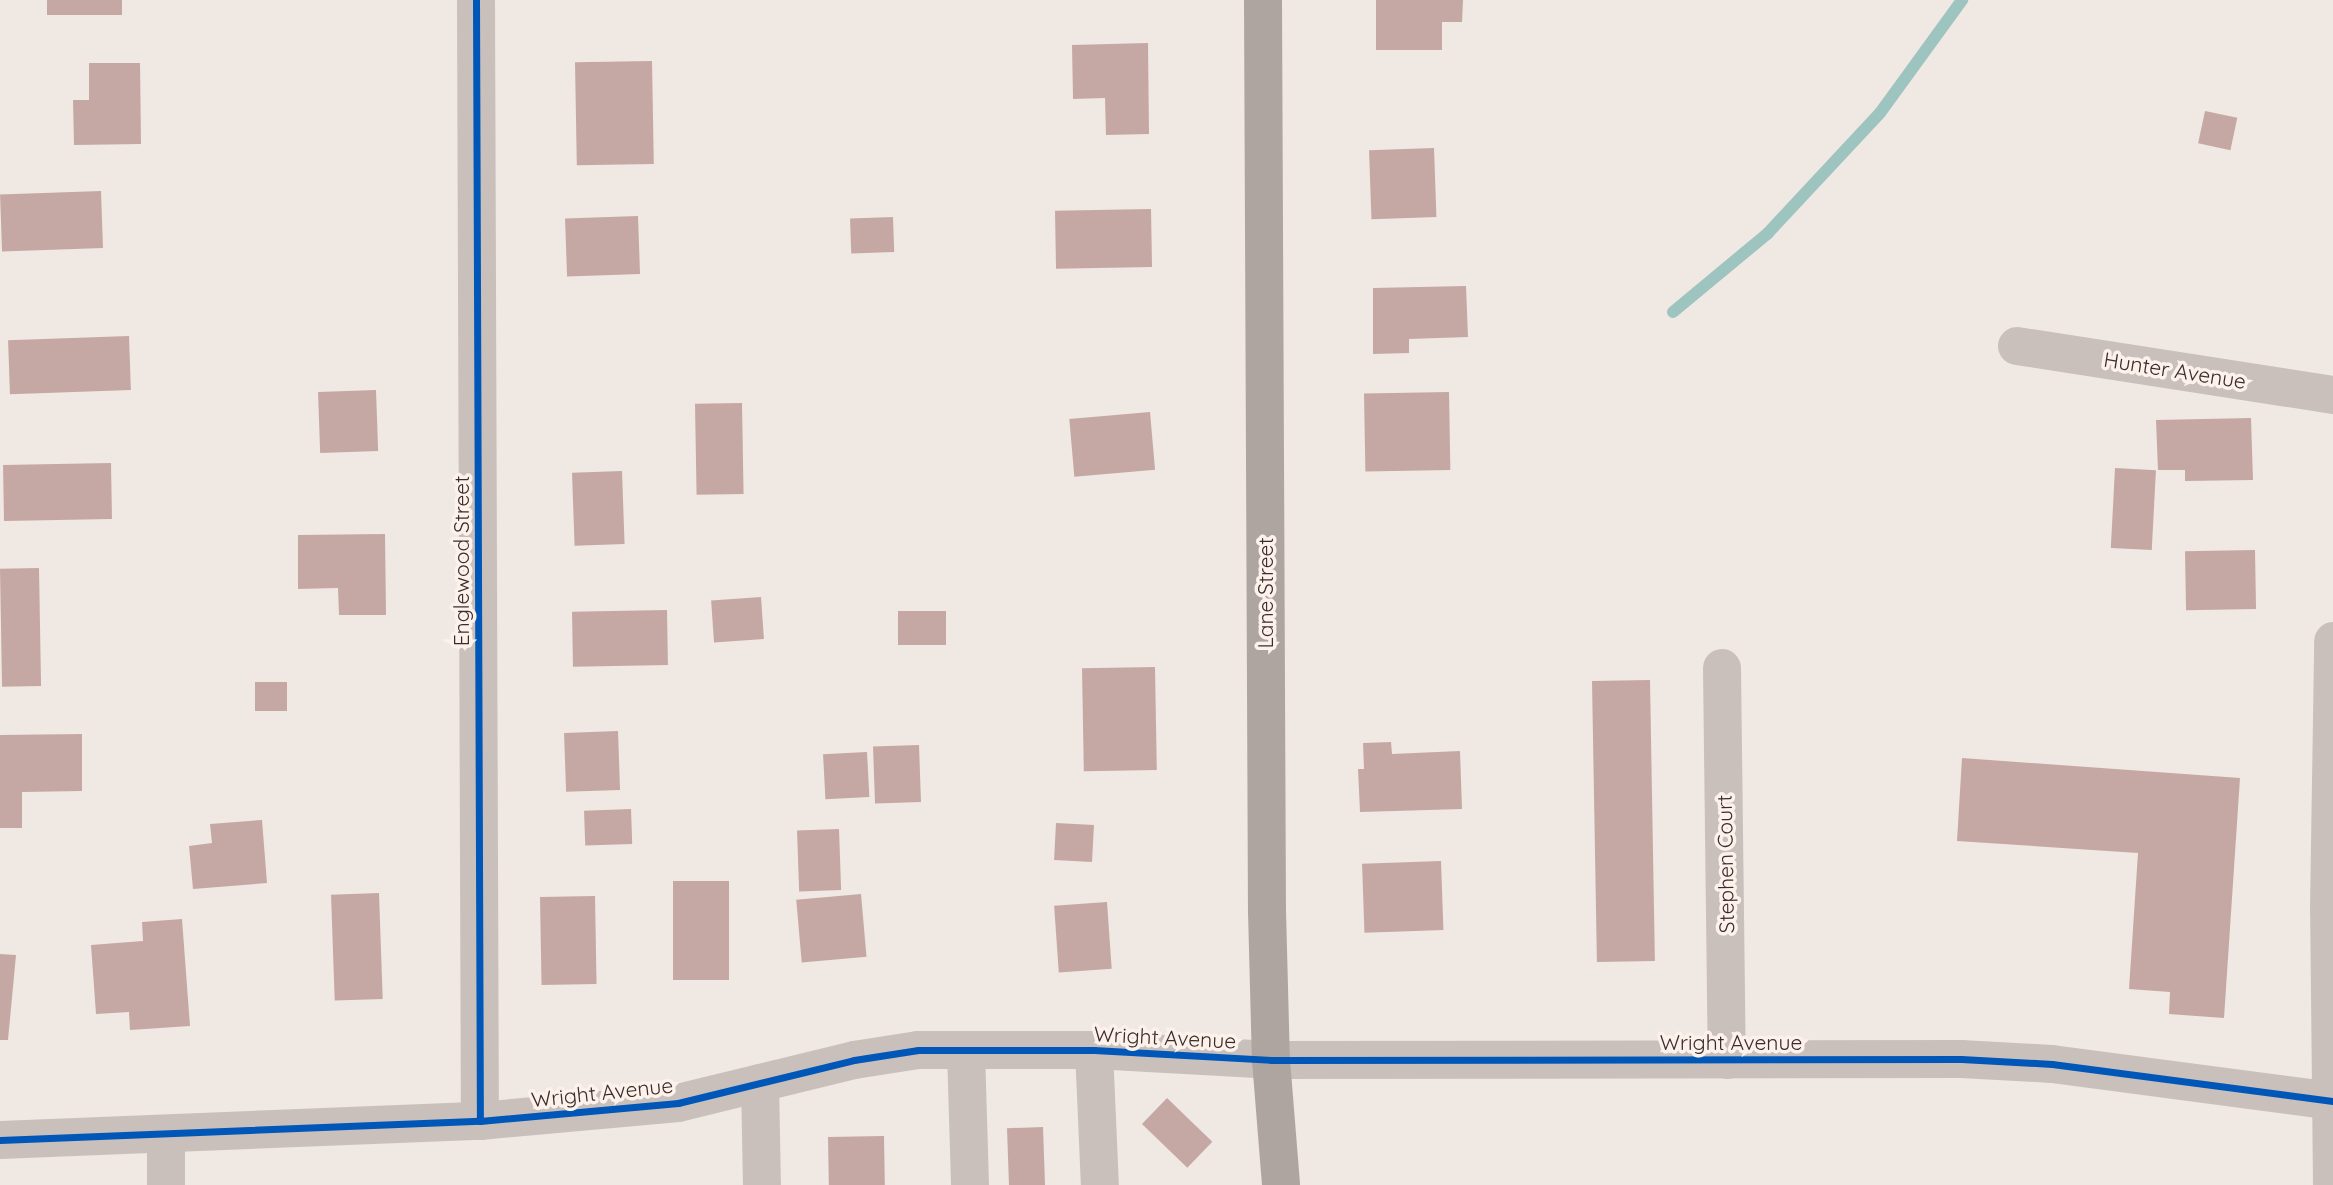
<!DOCTYPE html>
<html>
<head>
<meta charset="utf-8">
<style>
  body { margin:0 }
  #map { position:relative; width:2333px; height:1185px; overflow:hidden; background:#f0e8e3; font-family:Quicksand,sans-serif }
  div>[style] { position:absolute }
  .stream>* { height:12px; margin:-6px; padding:0 6px; transform-origin:6px; border-radius:6px; background:#9dc4bf }
  .building>* { inset:0; background:#c5a8a3; transform-origin:0 0 }
  .minor>* { height:38px; margin:-19px; padding:0 19px; transform-origin:19px; border-radius:19px; background:#c9c0bc }
  .major>* { height:38px; margin:-19px; padding:0 19px; transform-origin:19px; border-radius:19px; background:#aea5a1 }
  .cycleway>* { height:7px; margin:-3.5px; padding:0 3.5px; transform-origin:3.5px; border-radius:3.5px; background:#0057b8 }
  span { translate:-50% -50%; white-space:nowrap; text-align:center; line-height:1.15; -webkit-text-stroke:7px #fcf2eb; paint-order:stroke }
  .street-label { font-size:21px; color:#3b2c29 }
</style>
</head>
<body>
<div id="map">
  <div class="stream">
    <div style="left:1673px;top:312px;width:124px;rotate:-39.7deg"></div>
    <div style="left:1768px;top:233px;width:164px;rotate:-47deg"></div>
    <div style="left:1880px;top:113px;width:140px;rotate:-54deg"></div>
  </div>
  <div class="building">
    <div style="left:47px;top:0;width:75px;height:15px"></div>
    <div style="clip-path:polygon(1376px 0,1463px 0,1462px 22px,1442px 22px,1442px 50px,1376px 50px)"></div>
    <div style="clip-path:polygon(1148px 43px,1149px 134px,1106px 135px,1105px 98px,1073px 99px,1072px 45px)"></div>
    <div style="left:652px;top:61px;width:103px;height:77px;rotate:89deg"></div>
    <div style="clip-path:polygon(89px 63px,140px 63px,141px 144px,74px 145px,73px 100px,89px 100px)"></div>
    <div style="left:2205px;top:111px;width:33px;height:33px;rotate:12deg"></div>
    <div style="left:1434px;top:148px;width:69px;height:65px;rotate:88deg"></div>
    <div style="left:101px;top:191px;width:57px;height:101px;rotate:88deg"></div>
    <div style="left:1151px;top:209px;width:58px;height:96px;rotate:89deg"></div>
    <div style="left:638px;top:216px;width:58px;height:73px;rotate:88deg"></div>
    <div style="left:893px;top:217px;width:35px;height:43px;rotate:88deg"></div>
    <div style="clip-path:polygon(1466px 286px,1468px 337px,1409px 339px,1409px 353px,1373px 354px,1373px 288px)"></div>
    <div style="left:129px;top:336px;width:54px;height:121px;rotate:88deg"></div>
    <div style="left:376px;top:390px;width:61px;height:58px;rotate:88deg"></div>
    <div style="left:1449px;top:392px;width:78px;height:85px;rotate:89deg"></div>
    <div style="left:742px;top:403px;width:91px;height:47px;rotate:89deg"></div>
    <div style="left:1150px;top:412px;width:58px;height:81px;rotate:85deg"></div>
    <div style="clip-path:polygon(2251px 418px,2253px 480px,2185px 481px,2185px 470px,2158px 470px,2156px 420px)"></div>
    <div style="left:111px;top:463px;width:56px;height:108px;rotate:89deg"></div>
    <div style="left:2115px;top:468px;width:41px;height:80px;rotate:3deg"></div>
    <div style="left:622px;top:471px;width:73px;height:50px;rotate:88deg"></div>
    <div style="clip-path:polygon(385px 534px,386px 615px,339px 615px,338px 588px,298px 589px,298px 535px)"></div>
    <div style="left:2255px;top:550px;width:59px;height:70px;rotate:89deg"></div>
    <div style="left:39px;top:568px;width:118px;height:39px;rotate:89deg"></div>
    <div style="left:761px;top:597px;width:42px;height:50px;rotate:86deg"></div>
    <div style="left:667px;top:610px;width:55px;height:95px;rotate:89deg"></div>
    <div style="left:946px;top:611px;width:34px;height:48px;rotate:90deg"></div>
    <div style="left:1155px;top:667px;width:103px;height:73px;rotate:89deg"></div>
    <div style="left:1650px;top:680px;width:281px;height:58px;rotate:89deg"></div>
    <div style="left:255px;top:682px;width:32px;height:29px"></div>
    <div style="left:618px;top:731px;width:59px;height:54px;rotate:88deg"></div>
    <div style="clip-path:polygon(82px 734px,82px 791px,22px 792px,22px 828px,0 828px,0 735px)"></div>
    <div style="clip-path:polygon(1391px 742px,1392px 754px,1460px 751px,1462px 809px,1360px 812px,1358px 769px,1364px 769px,1363px 743px)"></div>
    <div style="left:919px;top:745px;width:57px;height:46px;rotate:88deg"></div>
    <div style="left:867px;top:752px;width:45px;height:44px;rotate:87deg"></div>
    <div style="clip-path:polygon(1962px 758px,2240px 778px,2224px 1018px,2169px 1014px,2170px 992px,2129px 989px,2138px 853px,1957px 841px)"></div>
    <div style="left:631px;top:809px;width:35px;height:47px;rotate:88deg"></div>
    <div style="clip-path:polygon(262px 820px,267px 883px,193px 889px,189px 846px,212px 843px,210px 824px)"></div>
    <div style="left:1056px;top:823px;width:38px;height:37px;rotate:3deg"></div>
    <div style="left:839px;top:829px;width:61px;height:42px;rotate:88deg"></div>
    <div style="left:1441px;top:861px;width:69px;height:79px;rotate:88deg"></div>
    <div style="left:673px;top:881px;width:56px;height:99px"></div>
    <div style="left:379px;top:893px;width:106px;height:48px;rotate:88deg"></div>
    <div style="left:861px;top:894px;width:63px;height:65px;rotate:85deg"></div>
    <div style="left:595px;top:896px;width:88px;height:55px;rotate:89deg"></div>
    <div style="left:1107px;top:902px;width:67px;height:53px;rotate:86deg"></div>
    <div style="clip-path:polygon(182px 919px,190px 1026px,130px 1030px,129px 1012px,96px 1014px,91px 945px,143px 941px,142px 922px)"></div>
    <div style="clip-path:polygon(0 954px,16px 955px,8px 1040px,0 1040px)"></div>
    <div style="left:1167px;top:1098px;width:63px;height:36px;rotate:44deg"></div>
    <div style="left:1043px;top:1127px;width:58px;height:36px;rotate:88deg"></div>
    <div style="left:884px;top:1136px;width:49px;height:56px;rotate:89deg"></div>
  </div>
  <div class="minor">
    <div style="left:476px;top:0;width:1121px;rotate:89.8deg"></div>
    <div style="left:2017px;top:346px;width:320px;rotate:8.8deg"></div>
    <div style="left:1722px;top:668px;width:392px;rotate:89.3deg"></div>
    <div style="left:966px;top:1050px;width:135px;rotate:88.3deg"></div>
    <div style="left:1094px;top:1050px;width:135px;rotate:87.5deg"></div>
    <div style="left:760px;top:1083px;width:102px;rotate:88.9deg"></div>
    <div style="left:0;top:1140px;width:480px;rotate:-2.3deg"></div>
    <div style="left:480px;top:1121px;width:199px;rotate:-5.2deg"></div>
    <div style="left:678px;top:1103px;width:181px;rotate:-13.7deg"></div>
    <div style="left:854px;top:1060px;width:65px;rotate:-8.9deg"></div>
    <div style="left:918px;top:1050px;width:176px"></div>
    <div style="left:1094px;top:1050px;width:177px;rotate:3.2deg"></div>
    <div style="left:1271px;top:1060px;width:690px;rotate:-0.08deg"></div>
    <div style="left:1961px;top:1059px;width:91px;rotate:3.1deg"></div>
    <div style="left:2052px;top:1064px;width:283px;rotate:7.5deg"></div>
    <div style="left:166px;top:1185px;width:49px;rotate:-90deg"></div>
    <div style="left:2332px;top:1185px;width:276px;rotate:-90.6deg"></div>
    <div style="left:2329px;top:909px;width:268px;rotate:-89.1deg"></div>
  </div>
  <div class="major">
    <div style="left:1263px;top:0;width:911px;rotate:89.75deg"></div>
    <div style="left:1267px;top:911px;width:149px;rotate:88.5deg"></div>
    <div style="left:1271px;top:1060px;width:125px;rotate:85.4deg"></div>
  </div>
  <div class="cycleway">
    <div style="left:476px;top:0;width:1121px;rotate:89.8deg"></div>
    <div style="left:0;top:1140px;width:480px;rotate:-2.3deg"></div>
    <div style="left:480px;top:1121px;width:199px;rotate:-5.2deg"></div>
    <div style="left:678px;top:1103px;width:181px;rotate:-13.7deg"></div>
    <div style="left:854px;top:1060px;width:65px;rotate:-8.9deg"></div>
    <div style="left:918px;top:1050px;width:176px"></div>
    <div style="left:1094px;top:1050px;width:177px;rotate:3.2deg"></div>
    <div style="left:1271px;top:1060px;width:690px;rotate:-0.08deg"></div>
    <div style="left:1961px;top:1059px;width:91px;rotate:3.1deg"></div>
    <div style="left:2052px;top:1064px;width:283px;rotate:7.5deg"></div>
  </div>
  <div class="street-label">
    <span style="left:2175px;top:370px;rotate:9deg">Hunter Avenue</span>
    <span style="left:461px;top:561px;rotate:-90deg">Englewood Street</span>
    <span style="left:1265px;top:593px;rotate:-90deg">Lane Street</span>
    <span style="left:1725px;top:864px;rotate:-91deg">Stephen Court</span>
    <span style="left:1165px;top:1037px;rotate:3deg">Wright Avenue</span>
    <span style="left:1731px;top:1042px">Wright Avenue</span>
    <span style="left:602px;top:1092px;rotate:-6deg">Wright Avenue</span>
  </div>
</div>
</body>
</html>
